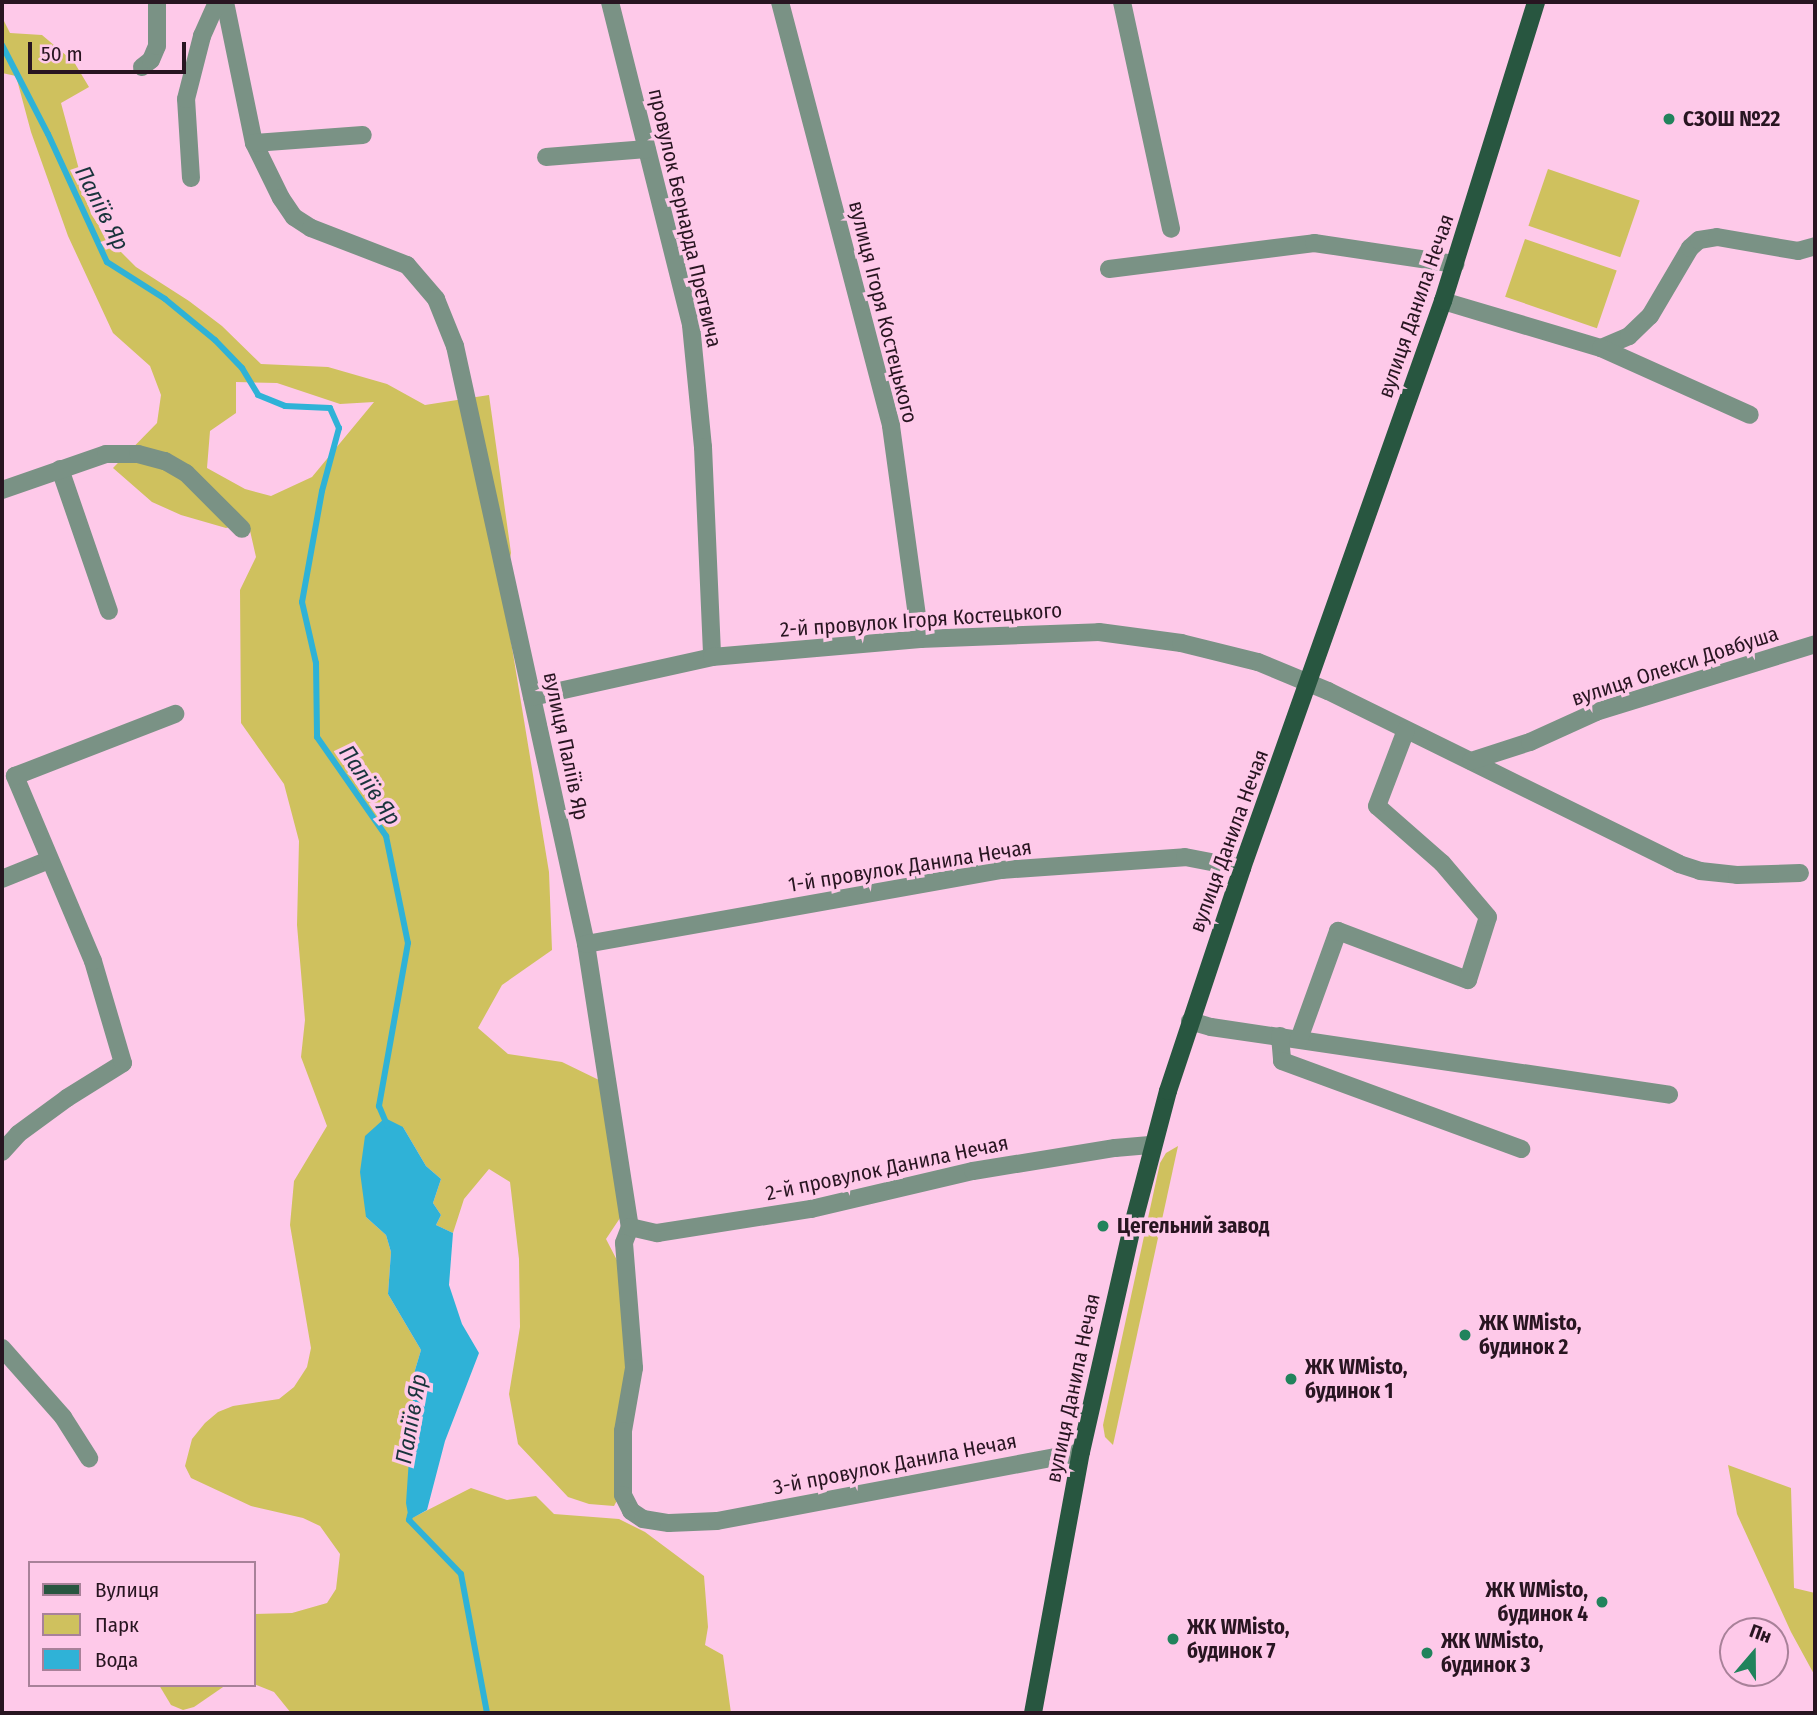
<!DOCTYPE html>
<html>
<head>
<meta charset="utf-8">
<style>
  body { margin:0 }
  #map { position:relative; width:1817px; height:1715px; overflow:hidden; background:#fec9e9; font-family:"Fira Sans Condensed",sans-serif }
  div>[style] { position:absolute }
  .green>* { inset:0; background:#cfc15e; transform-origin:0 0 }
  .water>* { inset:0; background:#2fb2d7 }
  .stream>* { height:6px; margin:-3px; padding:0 3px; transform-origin:3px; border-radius:3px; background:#2fb2d7 }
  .minor>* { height:18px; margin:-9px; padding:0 9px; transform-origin:9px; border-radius:9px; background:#7a9285 }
  .major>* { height:18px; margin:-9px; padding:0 9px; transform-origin:9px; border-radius:9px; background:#285640 }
  .dots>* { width:19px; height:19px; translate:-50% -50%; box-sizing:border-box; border:4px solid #fec9e9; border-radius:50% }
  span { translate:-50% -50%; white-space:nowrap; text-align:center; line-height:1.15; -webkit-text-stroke:7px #fec9e9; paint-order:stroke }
  .poi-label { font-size:21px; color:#281521; font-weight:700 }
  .left { translate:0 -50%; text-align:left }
  .right { translate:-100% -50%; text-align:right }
  .street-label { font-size:21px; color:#281521 }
  .water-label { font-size:23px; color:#19343c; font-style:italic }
  .frame { position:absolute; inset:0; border:4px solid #281521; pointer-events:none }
  .legend { position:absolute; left:28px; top:1561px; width:228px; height:126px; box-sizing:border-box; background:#fec9e9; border:2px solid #a88199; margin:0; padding:9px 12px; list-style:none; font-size:21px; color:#281521 }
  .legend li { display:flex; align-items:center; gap:14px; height:35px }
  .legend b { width:35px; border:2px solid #a88199 }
  .north { position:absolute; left:1719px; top:1617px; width:70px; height:70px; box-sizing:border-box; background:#fec9e9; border:2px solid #a88199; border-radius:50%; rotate:20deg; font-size:19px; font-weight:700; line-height:28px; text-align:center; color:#281521 }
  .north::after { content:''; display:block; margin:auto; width:24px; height:32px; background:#21835c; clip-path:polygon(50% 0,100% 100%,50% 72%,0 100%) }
  .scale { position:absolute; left:28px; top:42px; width:158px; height:32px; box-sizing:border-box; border:4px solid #281521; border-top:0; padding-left:9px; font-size:21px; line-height:24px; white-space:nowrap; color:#281521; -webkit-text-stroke:5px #fec9e9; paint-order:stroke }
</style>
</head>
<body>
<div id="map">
  <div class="green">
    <div style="clip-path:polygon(evenodd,2px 17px,10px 33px,42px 35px,74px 62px,89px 87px,61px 103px,91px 214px,107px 238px,136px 267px,189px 301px,222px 326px,261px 364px,328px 367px,387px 384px,425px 405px,489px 395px,511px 553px,503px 593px,549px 872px,552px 950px,502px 985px,478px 1028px,508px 1054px,562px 1062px,599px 1080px,622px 1215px,606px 1239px,621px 1268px,630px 1367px,620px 1495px,614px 1506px,589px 1504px,568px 1497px,518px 1444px,509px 1394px,520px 1327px,519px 1259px,510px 1182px,489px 1169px,464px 1199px,453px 1233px,436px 1225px,441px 1215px,433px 1203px,441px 1179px,426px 1166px,403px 1127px,366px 1217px,386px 1235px,391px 1252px,388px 1294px,421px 1350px,415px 1370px,410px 1519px,471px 1488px,507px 1500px,536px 1496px,554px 1514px,619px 1519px,645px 1532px,704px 1576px,708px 1627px,705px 1645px,723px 1655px,731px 1713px,291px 1713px,274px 1692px,254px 1684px,254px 1614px,292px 1613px,327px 1603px,336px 1589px,340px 1554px,320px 1526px,303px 1518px,251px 1506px,191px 1478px,185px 1466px,192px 1439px,205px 1423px,218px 1412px,233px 1406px,279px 1399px,294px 1387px,307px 1367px,311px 1348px,290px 1225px,294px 1181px,327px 1126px,301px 1057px,305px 1020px,297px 925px,299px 841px,284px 784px,241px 723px,240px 590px,256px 557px,248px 522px,226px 528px,181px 515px,152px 502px,113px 468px,157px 423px,161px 395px,150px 366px,113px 333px,68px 236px,31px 132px,16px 76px,2px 73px,2px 17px,236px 382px,277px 383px,340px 404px,374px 402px,312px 477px,271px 496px,245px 489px,207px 468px,210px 431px,236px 413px,236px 382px)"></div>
    <div style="left:1548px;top:169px;width:97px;height:60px;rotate:19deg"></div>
    <div style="left:1525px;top:239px;width:97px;height:61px;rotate:19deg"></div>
    <div style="clip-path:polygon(1178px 1146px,1113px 1445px,1105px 1437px,1103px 1425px,1160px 1163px,1166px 1153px)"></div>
    <div style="clip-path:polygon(1728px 1465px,1791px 1488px,1794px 1588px,1815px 1593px,1815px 1676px,1791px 1632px,1737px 1514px)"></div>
    <div style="clip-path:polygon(159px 1685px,226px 1685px,194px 1707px,183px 1710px,171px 1705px)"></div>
  </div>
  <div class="water">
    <div style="clip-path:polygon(385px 1118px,403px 1127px,426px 1166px,441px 1179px,433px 1203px,441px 1215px,436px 1225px,453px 1233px,449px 1285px,462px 1324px,479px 1353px,445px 1441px,427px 1510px,409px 1520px,406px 1503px,415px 1370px,421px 1350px,388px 1294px,391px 1252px,386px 1235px,366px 1217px,360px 1172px,365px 1136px)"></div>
  </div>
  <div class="stream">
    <div style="left:2px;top:45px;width:100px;rotate:62.7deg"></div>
    <div style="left:48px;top:134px;width:141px;rotate:65.3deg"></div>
    <div style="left:107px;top:262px;width:69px;rotate:32.5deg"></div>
    <div style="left:165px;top:299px;width:65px;rotate:39.4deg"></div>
    <div style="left:215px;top:340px;width:39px;rotate:46deg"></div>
    <div style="left:242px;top:368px;width:31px;rotate:59deg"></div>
    <div style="left:258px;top:395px;width:29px;rotate:22deg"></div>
    <div style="left:285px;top:406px;width:45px;rotate:2.5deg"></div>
    <div style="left:330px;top:408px;width:22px;rotate:66deg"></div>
    <div style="left:339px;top:428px;width:65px;rotate:105.1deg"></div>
    <div style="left:322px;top:491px;width:113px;rotate:100.2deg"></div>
    <div style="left:302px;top:602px;width:63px;rotate:77.1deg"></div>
    <div style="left:316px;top:663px;width:74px;rotate:89.2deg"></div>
    <div style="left:317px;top:737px;width:121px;rotate:55.1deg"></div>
    <div style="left:386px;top:836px;width:109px;rotate:78.4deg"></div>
    <div style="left:408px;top:943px;width:166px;rotate:100.1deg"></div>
    <div style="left:379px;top:1106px;width:21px;rotate:67deg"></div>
    <div style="left:410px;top:1515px;width:5px;rotate:101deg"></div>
    <div style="left:409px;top:1520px;width:75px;rotate:46.1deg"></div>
    <div style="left:461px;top:1574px;width:141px;rotate:79.4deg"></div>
  </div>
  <div class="minor">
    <div style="left:225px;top:2px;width:144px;rotate:78.4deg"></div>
    <div style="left:254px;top:143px;width:61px;rotate:63.9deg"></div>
    <div style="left:281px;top:198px;width:23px;rotate:56deg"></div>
    <div style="left:294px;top:217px;width:20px;rotate:33deg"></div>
    <div style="left:311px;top:228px;width:103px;rotate:21.1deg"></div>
    <div style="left:407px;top:265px;width:45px;rotate:49.5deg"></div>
    <div style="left:436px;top:299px;width:51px;rotate:68deg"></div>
    <div style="left:455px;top:346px;width:612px;rotate:77.64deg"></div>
    <div style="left:586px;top:944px;width:286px;rotate:81.2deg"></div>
    <div style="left:630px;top:1227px;width:17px;rotate:111deg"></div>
    <div style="left:624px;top:1243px;width:125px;rotate:85.4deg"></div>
    <div style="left:634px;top:1368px;width:64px;rotate:99.9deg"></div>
    <div style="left:623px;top:1431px;width:64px;rotate:90deg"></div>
    <div style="left:623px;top:1495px;width:18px;rotate:63deg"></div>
    <div style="left:631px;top:1511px;width:14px;rotate:34deg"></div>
    <div style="left:643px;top:1519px;width:26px;rotate:9deg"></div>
    <div style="left:669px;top:1523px;width:48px;rotate:-2.4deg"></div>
    <div style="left:717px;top:1521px;width:370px;rotate:-10.7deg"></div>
    <div style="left:610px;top:2px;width:333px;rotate:75.9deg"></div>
    <div style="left:691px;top:325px;width:123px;rotate:84.4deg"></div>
    <div style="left:703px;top:447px;width:210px;rotate:87.5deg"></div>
    <div style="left:780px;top:2px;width:438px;rotate:75.3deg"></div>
    <div style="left:891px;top:426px;width:215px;rotate:82.2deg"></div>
    <div style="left:1122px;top:2px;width:232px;rotate:77.8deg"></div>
    <div style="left:142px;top:67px;width:11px;rotate:-38deg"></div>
    <div style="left:151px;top:60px;width:15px;rotate:-67deg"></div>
    <div style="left:157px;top:46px;width:44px;rotate:-90deg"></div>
    <div style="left:254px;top:143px;width:109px;rotate:-4.2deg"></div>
    <div style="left:546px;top:157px;width:101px;rotate:-4.5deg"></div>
    <div style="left:191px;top:178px;width:79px;rotate:-93.6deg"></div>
    <div style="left:186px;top:99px;width:65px;rotate:-75.7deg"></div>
    <div style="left:202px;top:36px;width:37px;rotate:-66deg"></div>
    <div style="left:1109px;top:269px;width:207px;rotate:-7.2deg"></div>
    <div style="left:1314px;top:243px;width:143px;rotate:8.5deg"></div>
    <div style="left:1443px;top:301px;width:165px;rotate:16.6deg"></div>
    <div style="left:1601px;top:348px;width:30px;rotate:-23deg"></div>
    <div style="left:1629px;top:336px;width:29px;rotate:-44deg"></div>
    <div style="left:1650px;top:316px;width:79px;rotate:-59.5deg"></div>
    <div style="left:1690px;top:248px;width:12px;rotate:-42deg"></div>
    <div style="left:1699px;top:240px;width:18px;rotate:-9deg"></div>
    <div style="left:1717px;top:237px;width:82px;rotate:9.8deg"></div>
    <div style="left:1798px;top:251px;width:18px;rotate:-16deg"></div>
    <div style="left:1601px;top:348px;width:163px;rotate:24.2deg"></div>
    <div style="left:60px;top:469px;width:150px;rotate:71deg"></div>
    <div style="left:2px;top:490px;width:110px;rotate:-19.1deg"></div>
    <div style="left:106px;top:454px;width:32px"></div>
    <div style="left:138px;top:454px;width:28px;rotate:15deg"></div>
    <div style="left:165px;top:461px;width:24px;rotate:30deg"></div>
    <div style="left:186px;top:473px;width:79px;rotate:45deg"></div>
    <div style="left:532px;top:697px;width:184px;rotate:-12.5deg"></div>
    <div style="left:712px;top:657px;width:209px;rotate:-4.9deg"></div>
    <div style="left:920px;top:639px;width:179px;rotate:-2.2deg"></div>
    <div style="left:1099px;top:632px;width:83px;rotate:7.6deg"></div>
    <div style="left:1181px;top:643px;width:79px;rotate:13.9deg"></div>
    <div style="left:1258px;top:662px;width:76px;rotate:22.5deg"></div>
    <div style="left:1328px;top:691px;width:391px;rotate:26.2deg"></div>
    <div style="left:1679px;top:864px;width:22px;rotate:18deg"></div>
    <div style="left:1700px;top:871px;width:37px;rotate:6deg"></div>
    <div style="left:1737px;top:875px;width:63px;rotate:-1.8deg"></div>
    <div style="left:1471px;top:761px;width:62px;rotate:-17.9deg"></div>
    <div style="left:1530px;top:742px;width:72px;rotate:-24.4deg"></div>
    <div style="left:1596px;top:712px;width:229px;rotate:-17.2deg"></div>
    <div style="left:2px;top:879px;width:51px;rotate:-22deg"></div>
    <div style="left:586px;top:944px;width:422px;rotate:-10.1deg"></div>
    <div style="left:1001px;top:870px;width:184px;rotate:-4deg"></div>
    <div style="left:1185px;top:857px;width:58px;rotate:10.9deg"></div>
    <div style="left:1190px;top:1021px;width:22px;rotate:16deg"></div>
    <div style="left:1211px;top:1027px;width:463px;rotate:8.4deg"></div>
    <div style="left:1280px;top:1036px;width:25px;rotate:85deg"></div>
    <div style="left:1282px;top:1061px;width:255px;rotate:20.2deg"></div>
    <div style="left:1299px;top:1039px;width:115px;rotate:-70.1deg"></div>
    <div style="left:1338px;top:931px;width:139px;rotate:20.7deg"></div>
    <div style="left:1468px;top:980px;width:66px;rotate:-72.4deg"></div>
    <div style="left:1488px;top:917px;width:71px;rotate:-130.4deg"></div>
    <div style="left:1442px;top:863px;width:86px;rotate:-138.8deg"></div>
    <div style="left:1377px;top:806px;width:81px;rotate:-69.1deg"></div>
    <div style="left:2px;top:1152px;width:24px;rotate:-48deg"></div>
    <div style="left:18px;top:1134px;width:61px;rotate:-36.3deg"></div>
    <div style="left:67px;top:1098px;width:66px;rotate:-32deg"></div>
    <div style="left:123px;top:1063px;width:106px;rotate:-106.4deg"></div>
    <div style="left:93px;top:961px;width:201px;rotate:-112.9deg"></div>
    <div style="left:15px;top:776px;width:172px;rotate:-21.2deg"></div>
    <div style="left:630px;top:1227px;width:28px;rotate:13deg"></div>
    <div style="left:657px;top:1233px;width:156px;rotate:-8.9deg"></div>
    <div style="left:811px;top:1209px;width:166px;rotate:-13.2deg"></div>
    <div style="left:973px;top:1171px;width:144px;rotate:-9.2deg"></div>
    <div style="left:1115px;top:1148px;width:38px;rotate:-5deg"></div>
    <div style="left:2px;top:1348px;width:92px;rotate:48.5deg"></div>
    <div style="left:63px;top:1417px;width:49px;rotate:57.6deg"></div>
  </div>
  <div class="major">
    <div style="left:1033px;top:1713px;width:265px;rotate:-79.6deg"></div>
    <div style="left:1081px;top:1452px;width:226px;rotate:-77.2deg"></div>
    <div style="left:1131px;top:1232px;width:146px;rotate:-75.3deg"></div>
    <div style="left:1168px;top:1091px;width:235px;rotate:-71.6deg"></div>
    <div style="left:1242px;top:868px;width:602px;rotate:-70.48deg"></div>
    <div style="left:1443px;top:301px;width:313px;rotate:-72.7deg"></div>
  </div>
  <div class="dots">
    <div style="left:1669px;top:119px;background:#21835c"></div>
    <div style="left:1103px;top:1226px;background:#21835c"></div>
    <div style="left:1465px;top:1335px;background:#21835c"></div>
    <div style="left:1291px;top:1379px;background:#21835c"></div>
    <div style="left:1602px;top:1602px;background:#21835c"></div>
    <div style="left:1173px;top:1639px;background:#21835c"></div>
    <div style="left:1427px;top:1653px;background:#21835c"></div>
  </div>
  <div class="poi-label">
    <span class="left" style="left:1683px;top:119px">СЗОШ №22</span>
    <span class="left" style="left:1117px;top:1226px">Цегельний завод</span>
    <span class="left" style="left:1479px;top:1335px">ЖК WMisto,<br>будинок 2</span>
    <span class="left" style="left:1305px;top:1379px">ЖК WMisto,<br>будинок 1</span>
    <span class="right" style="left:1588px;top:1602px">ЖК WMisto,<br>будинок 4</span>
    <span class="left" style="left:1187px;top:1639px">ЖК WMisto,<br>будинок 7</span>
    <span class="left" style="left:1441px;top:1653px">ЖК WMisto,<br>будинок 3</span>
  </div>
  <div class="street-label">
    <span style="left:685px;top:218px;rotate:77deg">провулок Бернарда Претвича</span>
    <span style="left:1416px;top:306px;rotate:-71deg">вулиця Данила Нечая</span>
    <span style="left:883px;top:312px;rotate:76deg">вулиця Ігоря Костецького</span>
    <span style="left:921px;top:620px;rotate:-4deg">2-й провулок Ігоря Костецького</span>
    <span style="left:1675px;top:666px;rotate:-18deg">вулиця Олекси Довбуша</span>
    <span style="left:566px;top:746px;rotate:78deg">вулиця Паліїв Яр</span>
    <span style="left:1229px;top:841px;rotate:-70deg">вулиця Данила Нечая</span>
    <span style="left:910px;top:866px;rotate:-9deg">1-й провулок Данила Нечая</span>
    <span style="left:887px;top:1168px;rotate:-12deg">2-й провулок Данила Нечая</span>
    <span style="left:1073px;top:1388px;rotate:-78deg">вулиця Данила Нечая</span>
    <span style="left:895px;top:1464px;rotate:-11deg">3-й провулок Данила Нечая</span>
  </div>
  <div class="water-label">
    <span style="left:102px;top:208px;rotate:63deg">Паліїв Яр</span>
    <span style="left:370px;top:785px;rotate:56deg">Паліїв Яр</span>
    <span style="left:411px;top:1419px;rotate:-80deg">Паліїв Яр</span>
  </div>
  <div class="frame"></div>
  <ul class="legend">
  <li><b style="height:9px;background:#285640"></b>Вулиця</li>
  <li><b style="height:19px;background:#cfc15e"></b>Парк</li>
  <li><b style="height:19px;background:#2fb2d7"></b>Вода</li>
  </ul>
  <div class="north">Пн</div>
  <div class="scale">50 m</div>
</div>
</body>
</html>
